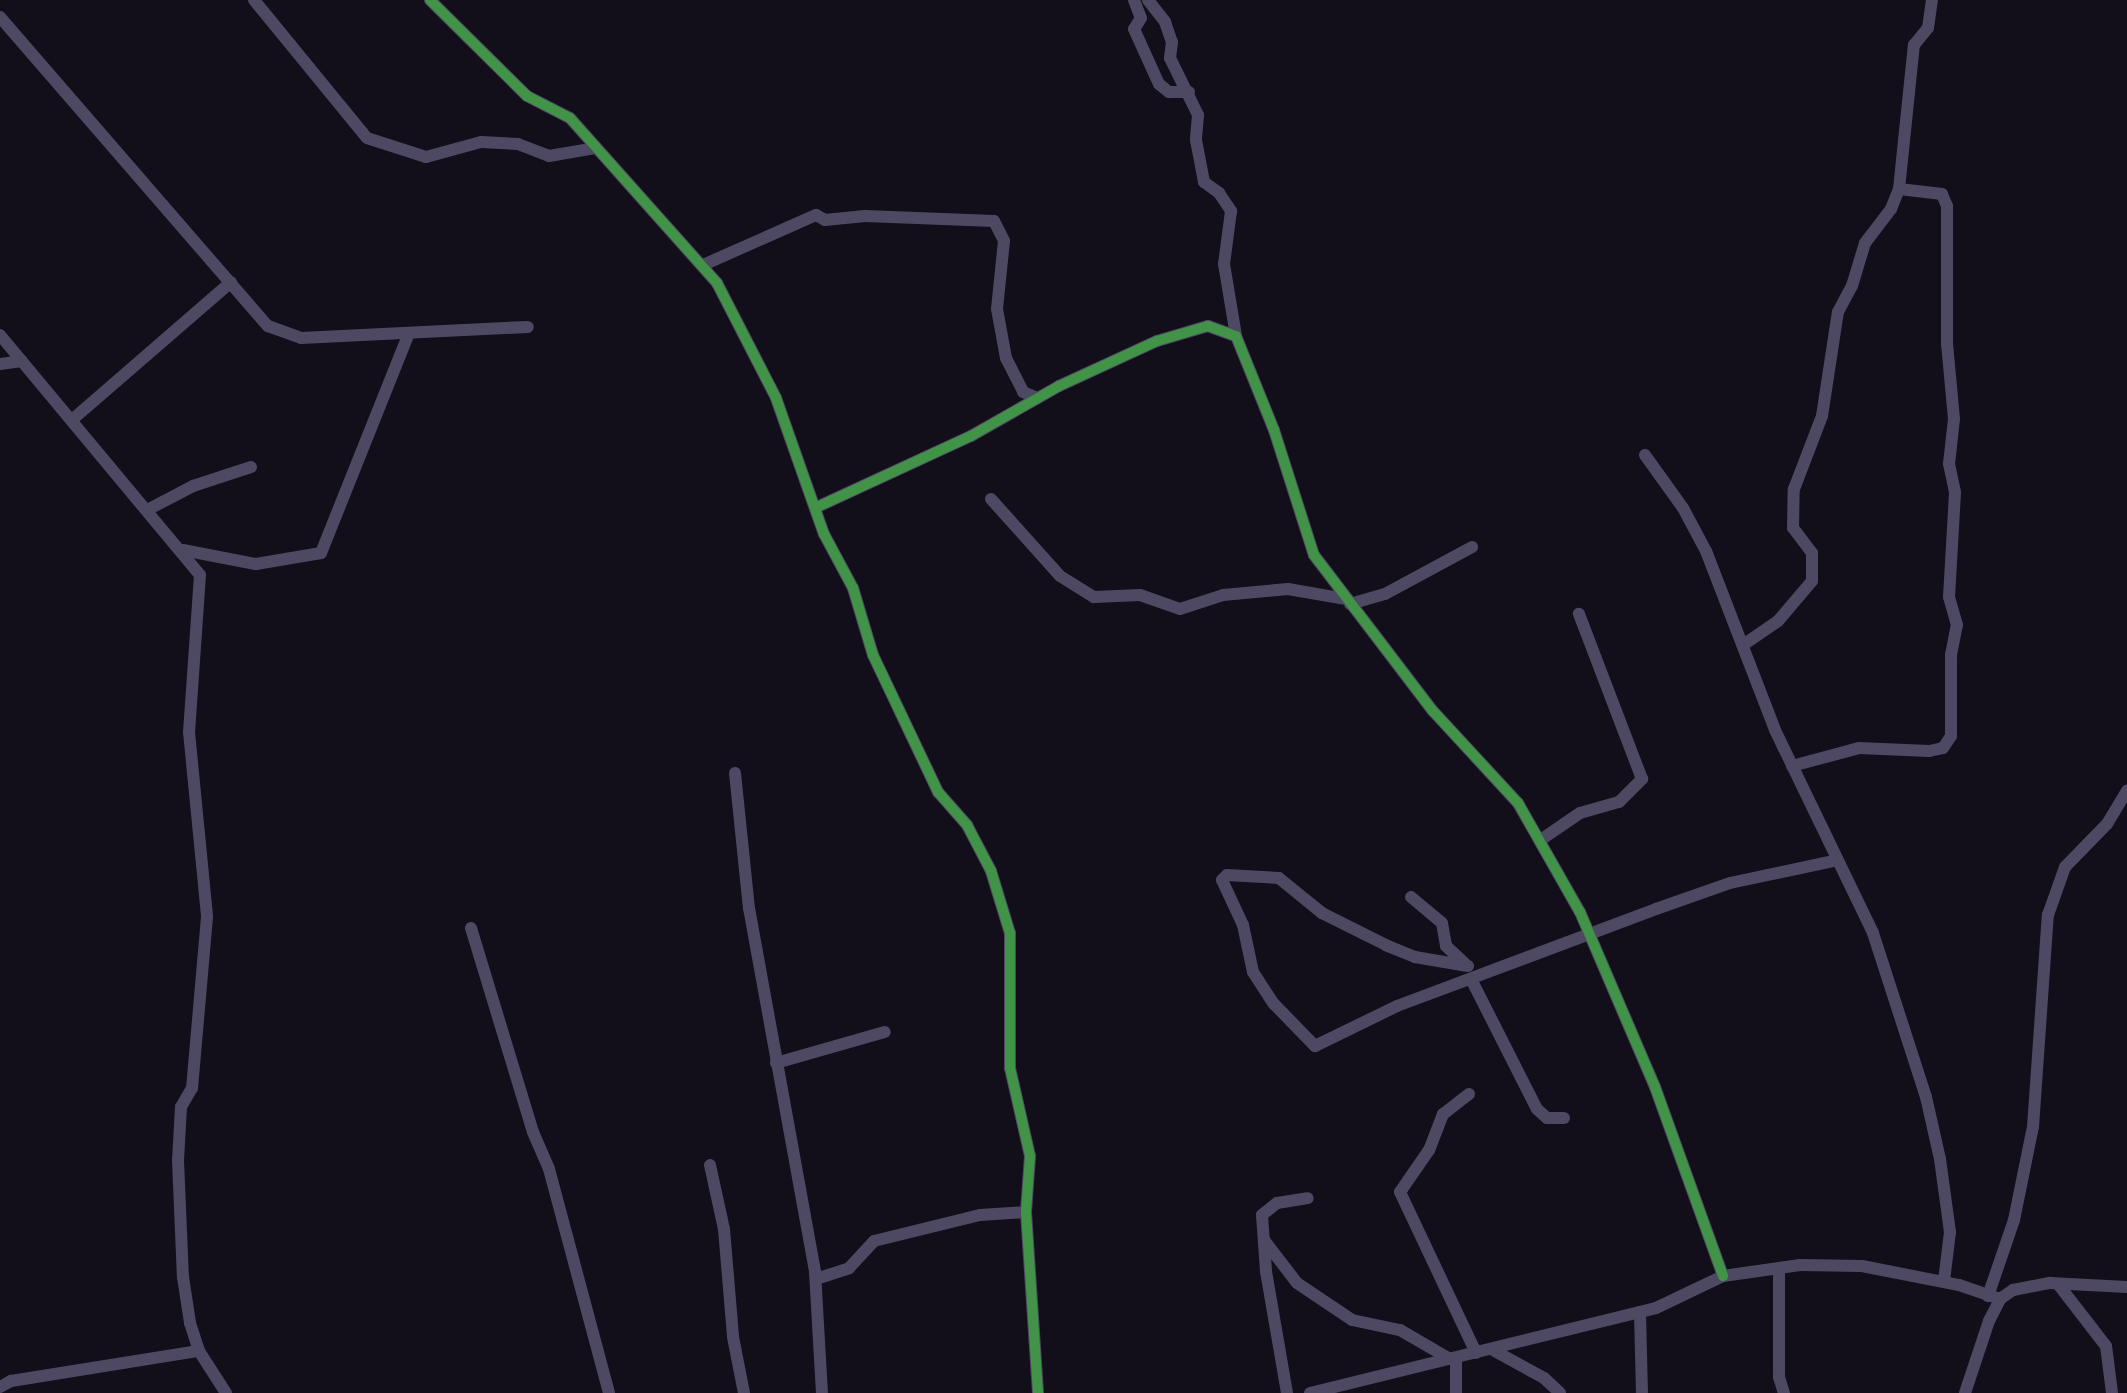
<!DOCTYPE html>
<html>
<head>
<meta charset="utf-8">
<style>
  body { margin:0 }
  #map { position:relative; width:2127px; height:1393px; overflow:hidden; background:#120e1a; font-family:Quicksand,sans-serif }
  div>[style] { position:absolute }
  .minor>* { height:12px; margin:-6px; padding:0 6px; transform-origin:6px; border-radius:6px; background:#4e4963 }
  .cycleway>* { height:10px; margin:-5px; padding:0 5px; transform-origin:5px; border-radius:5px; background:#419447 }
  span { translate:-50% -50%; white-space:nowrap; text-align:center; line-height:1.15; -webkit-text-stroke:5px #110a1e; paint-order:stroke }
</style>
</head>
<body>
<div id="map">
  <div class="minor">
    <div style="left:254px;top:0;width:178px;rotate:50.7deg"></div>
    <div style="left:367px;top:138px;width:62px;rotate:17.9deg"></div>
    <div style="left:426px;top:157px;width:57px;rotate:-15.3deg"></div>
    <div style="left:481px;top:142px;width:37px;rotate:3deg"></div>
    <div style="left:518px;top:144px;width:33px;rotate:21deg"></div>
    <div style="left:549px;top:156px;width:48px;rotate:-9.7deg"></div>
    <div style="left:430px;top:0;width:136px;rotate:44.7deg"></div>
    <div style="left:527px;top:96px;width:48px;rotate:27.1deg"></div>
    <div style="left:570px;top:118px;width:221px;rotate:48.3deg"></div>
    <div style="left:717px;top:283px;width:129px;rotate:62.8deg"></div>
    <div style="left:776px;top:398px;width:144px;rotate:70.6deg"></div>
    <div style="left:824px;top:534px;width:61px;rotate:61.8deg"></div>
    <div style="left:853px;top:588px;width:70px;rotate:73.4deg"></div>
    <div style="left:873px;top:655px;width:152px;rotate:64.6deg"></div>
    <div style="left:938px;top:792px;width:44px;rotate:48.7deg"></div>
    <div style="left:967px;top:825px;width:52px;rotate:62.4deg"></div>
    <div style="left:991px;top:871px;width:65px;rotate:73deg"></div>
    <div style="left:1010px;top:933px;width:135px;rotate:90deg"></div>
    <div style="left:1010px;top:1068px;width:90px;rotate:77.2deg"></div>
    <div style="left:1030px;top:1156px;width:56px;rotate:94.1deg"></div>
    <div style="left:1026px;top:1212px;width:181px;rotate:86.2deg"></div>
    <div style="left:1134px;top:0;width:19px;rotate:69deg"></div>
    <div style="left:1141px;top:18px;width:13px;rotate:122deg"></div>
    <div style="left:1134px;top:29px;width:60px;rotate:65.6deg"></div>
    <div style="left:1159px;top:84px;width:13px;rotate:39deg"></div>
    <div style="left:1169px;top:92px;width:20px"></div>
    <div style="left:1148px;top:0;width:28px;rotate:52deg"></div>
    <div style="left:1165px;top:22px;width:21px;rotate:71deg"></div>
    <div style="left:1172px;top:42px;width:16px;rotate:97deg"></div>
    <div style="left:1170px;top:58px;width:64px;rotate:63.8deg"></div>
    <div style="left:1198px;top:115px;width:25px;rotate:95deg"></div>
    <div style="left:1196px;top:140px;width:43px;rotate:79.2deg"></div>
    <div style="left:1204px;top:182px;width:19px;rotate:36deg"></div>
    <div style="left:1219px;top:193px;width:22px;rotate:56deg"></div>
    <div style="left:1231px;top:211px;width:53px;rotate:97.5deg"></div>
    <div style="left:1224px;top:264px;width:73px;rotate:80.5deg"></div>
    <div style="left:0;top:17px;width:409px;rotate:49.1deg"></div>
    <div style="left:268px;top:326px;width:35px;rotate:20deg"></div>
    <div style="left:301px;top:338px;width:227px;rotate:-2.8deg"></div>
    <div style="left:703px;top:265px;width:124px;rotate:-23.9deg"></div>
    <div style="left:816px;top:215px;width:10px;rotate:29deg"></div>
    <div style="left:825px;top:220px;width:40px;rotate:-5.7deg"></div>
    <div style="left:865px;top:216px;width:129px;rotate:2.2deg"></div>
    <div style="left:994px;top:221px;width:22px;rotate:63deg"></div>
    <div style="left:1004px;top:241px;width:68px;rotate:95.9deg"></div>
    <div style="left:997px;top:309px;width:50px;rotate:79.6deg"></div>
    <div style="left:1006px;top:358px;width:38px;rotate:63deg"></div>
    <div style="left:1023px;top:392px;width:16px;rotate:22deg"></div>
    <div style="left:0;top:335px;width:312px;rotate:50.2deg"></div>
    <div style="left:200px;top:575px;width:157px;rotate:94deg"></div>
    <div style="left:189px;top:732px;width:186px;rotate:84.4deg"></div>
    <div style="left:207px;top:917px;width:172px;rotate:95deg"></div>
    <div style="left:192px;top:1088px;width:22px;rotate:120deg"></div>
    <div style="left:181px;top:1107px;width:53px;rotate:93.2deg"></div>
    <div style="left:178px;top:1160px;width:117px;rotate:87.6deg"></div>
    <div style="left:183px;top:1277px;width:47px;rotate:81.3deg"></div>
    <div style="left:190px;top:1323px;width:29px;rotate:72deg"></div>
    <div style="left:199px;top:1351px;width:50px;rotate:57.3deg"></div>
    <div style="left:0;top:364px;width:22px;rotate:-8deg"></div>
    <div style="left:73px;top:419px;width:209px;rotate:-40.9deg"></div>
    <div style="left:1645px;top:455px;width:65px;rotate:54.4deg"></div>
    <div style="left:1683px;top:508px;width:49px;rotate:61.9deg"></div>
    <div style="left:1706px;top:551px;width:192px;rotate:68.9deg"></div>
    <div style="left:1775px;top:730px;width:225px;rotate:64.2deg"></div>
    <div style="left:1873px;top:933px;width:172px;rotate:72.1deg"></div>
    <div style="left:1926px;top:1097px;width:64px;rotate:77.3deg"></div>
    <div style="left:1940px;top:1159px;width:74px;rotate:82.2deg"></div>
    <div style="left:1950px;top:1232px;width:49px;rotate:97deg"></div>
    <div style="left:991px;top:499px;width:103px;rotate:48.1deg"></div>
    <div style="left:1060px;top:576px;width:40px;rotate:32deg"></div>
    <div style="left:1094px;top:597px;width:46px;rotate:-2.5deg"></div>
    <div style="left:1140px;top:595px;width:42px;rotate:19.3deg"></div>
    <div style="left:1180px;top:609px;width:45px;rotate:-18deg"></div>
    <div style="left:1223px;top:595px;width:65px;rotate:-5.3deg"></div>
    <div style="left:1288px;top:589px;width:59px;rotate:9.8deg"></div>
    <div style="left:815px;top:508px;width:172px;rotate:-24.8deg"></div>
    <div style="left:971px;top:436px;width:101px;rotate:-29.6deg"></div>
    <div style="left:1059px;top:386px;width:108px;rotate:-24.7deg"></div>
    <div style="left:1157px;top:341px;width:53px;rotate:-16.4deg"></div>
    <div style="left:1208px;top:326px;width:30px;rotate:20deg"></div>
    <div style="left:1236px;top:336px;width:101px;rotate:68deg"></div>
    <div style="left:1274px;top:430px;width:131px;rotate:72.3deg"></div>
    <div style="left:1314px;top:555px;width:196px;rotate:52.7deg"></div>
    <div style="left:1433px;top:711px;width:125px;rotate:47.3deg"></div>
    <div style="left:1518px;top:803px;width:125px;rotate:60.4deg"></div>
    <div style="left:1580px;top:912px;width:190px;rotate:66.8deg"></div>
    <div style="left:1655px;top:1087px;width:201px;rotate:70.2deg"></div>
    <div style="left:149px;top:509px;width:50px;rotate:-27.6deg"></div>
    <div style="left:193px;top:486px;width:61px;rotate:-18.1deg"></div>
    <div style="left:183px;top:550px;width:74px;rotate:10.9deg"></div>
    <div style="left:256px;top:564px;width:66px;rotate:-9.6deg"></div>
    <div style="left:321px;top:553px;width:237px;rotate:-68.2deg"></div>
    <div style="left:1350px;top:604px;width:36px;rotate:-16deg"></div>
    <div style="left:1385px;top:594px;width:99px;rotate:-28.4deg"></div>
    <div style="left:1743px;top:645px;width:42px;rotate:-34.4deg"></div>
    <div style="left:1778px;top:621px;width:52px;rotate:-49.6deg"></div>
    <div style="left:1812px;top:581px;width:28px;rotate:-90deg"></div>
    <div style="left:1812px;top:553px;width:31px;rotate:-127deg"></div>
    <div style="left:1793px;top:528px;width:39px;rotate:-89deg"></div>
    <div style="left:1794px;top:489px;width:78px;rotate:-69deg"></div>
    <div style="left:1822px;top:416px;width:105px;rotate:-81.3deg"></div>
    <div style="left:1838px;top:312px;width:30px;rotate:-62deg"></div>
    <div style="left:1852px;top:286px;width:45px;rotate:-73.2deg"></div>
    <div style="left:1865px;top:243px;width:43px;rotate:-52.6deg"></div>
    <div style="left:1891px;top:209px;width:22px;rotate:-68deg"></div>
    <div style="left:1899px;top:189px;width:145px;rotate:-84.1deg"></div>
    <div style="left:1914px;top:45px;width:22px;rotate:-51deg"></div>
    <div style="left:1928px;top:28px;width:28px;rotate:-82deg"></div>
    <div style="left:1792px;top:766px;width:69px;rotate:-15deg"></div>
    <div style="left:1859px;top:748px;width:70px;rotate:2.5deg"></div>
    <div style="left:1929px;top:751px;width:14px;rotate:-12deg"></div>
    <div style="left:1943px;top:748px;width:14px;rotate:-56deg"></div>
    <div style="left:1951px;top:736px;width:81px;rotate:-90deg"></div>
    <div style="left:1951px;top:655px;width:31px;rotate:-79deg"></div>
    <div style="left:1957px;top:625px;width:29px;rotate:-106deg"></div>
    <div style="left:1949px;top:597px;width:105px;rotate:-86.7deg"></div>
    <div style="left:1955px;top:492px;width:29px;rotate:-102deg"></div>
    <div style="left:1949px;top:464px;width:45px;rotate:-83.7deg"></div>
    <div style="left:1954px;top:419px;width:75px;rotate:-95.3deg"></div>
    <div style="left:1947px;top:344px;width:138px;rotate:-90deg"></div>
    <div style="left:1947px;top:206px;width:13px;rotate:-113deg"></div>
    <div style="left:1942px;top:194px;width:43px;rotate:-173.4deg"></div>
    <div style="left:735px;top:773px;width:136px;rotate:84.1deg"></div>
    <div style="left:749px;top:908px;width:370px;rotate:79.7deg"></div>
    <div style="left:815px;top:1272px;width:121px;rotate:86.7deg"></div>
    <div style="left:1542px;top:839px;width:46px;rotate:-34.4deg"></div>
    <div style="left:1580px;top:813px;width:41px;rotate:-15.8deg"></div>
    <div style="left:1619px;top:802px;width:33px;rotate:-45deg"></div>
    <div style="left:1642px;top:779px;width:177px;rotate:-110.9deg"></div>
    <div style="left:1411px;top:897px;width:40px;rotate:40deg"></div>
    <div style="left:1442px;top:923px;width:23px;rotate:80deg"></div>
    <div style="left:1446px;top:946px;width:26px;rotate:43deg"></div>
    <div style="left:471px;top:928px;width:213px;rotate:73.1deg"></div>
    <div style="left:533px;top:1132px;width:40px;rotate:66.6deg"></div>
    <div style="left:549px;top:1169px;width:232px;rotate:75deg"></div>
    <div style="left:1468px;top:966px;width:54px;rotate:-170.4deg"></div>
    <div style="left:1415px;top:957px;width:31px;rotate:-158deg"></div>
    <div style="left:1386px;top:945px;width:72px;rotate:-153.4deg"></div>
    <div style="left:1322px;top:913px;width:55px;rotate:-140.9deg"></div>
    <div style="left:1279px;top:878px;width:52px;rotate:-176.7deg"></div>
    <div style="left:1227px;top:875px;width:7px;rotate:135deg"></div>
    <div style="left:1222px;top:880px;width:50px;rotate:65deg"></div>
    <div style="left:1243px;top:925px;width:48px;rotate:78deg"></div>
    <div style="left:1253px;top:972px;width:38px;rotate:57deg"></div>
    <div style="left:1274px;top:1004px;width:59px;rotate:45.7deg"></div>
    <div style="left:1315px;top:1046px;width:91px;rotate:-26deg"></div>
    <div style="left:1397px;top:1006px;width:277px;rotate:-20.5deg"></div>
    <div style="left:1656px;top:909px;width:78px;rotate:-19.4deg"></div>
    <div style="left:1730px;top:883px;width:110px;rotate:-12deg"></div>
    <div style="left:1471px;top:979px;width:146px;rotate:63.1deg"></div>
    <div style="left:1537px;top:1109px;width:13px;rotate:42deg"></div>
    <div style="left:1547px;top:1118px;width:17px"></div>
    <div style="left:776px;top:1063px;width:113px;rotate:-15.9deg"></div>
    <div style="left:1469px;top:1094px;width:33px;rotate:142deg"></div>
    <div style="left:1443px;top:1114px;width:39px;rotate:111deg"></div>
    <div style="left:1429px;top:1150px;width:51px;rotate:124.6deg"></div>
    <div style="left:1400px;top:1192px;width:178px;rotate:64.7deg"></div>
    <div style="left:710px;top:1165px;width:66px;rotate:77.7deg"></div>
    <div style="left:724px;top:1229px;width:108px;rotate:85.2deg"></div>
    <div style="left:733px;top:1337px;width:57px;rotate:78.9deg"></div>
    <div style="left:1264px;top:1240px;width:54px;rotate:52.5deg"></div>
    <div style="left:1297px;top:1283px;width:66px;rotate:33.9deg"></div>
    <div style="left:1352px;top:1320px;width:49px;rotate:11.8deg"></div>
    <div style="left:1400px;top:1330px;width:58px;rotate:30.1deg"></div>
    <div style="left:1779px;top:1268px;width:109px;rotate:90deg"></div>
    <div style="left:1779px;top:1377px;width:17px;rotate:73deg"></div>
    <div style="left:816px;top:1279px;width:35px;rotate:-18deg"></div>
    <div style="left:849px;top:1268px;width:37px;rotate:-47deg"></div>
    <div style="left:874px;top:1241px;width:109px;rotate:-13.8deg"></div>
    <div style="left:980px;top:1215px;width:46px;rotate:-3.7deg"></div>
    <div style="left:2058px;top:1284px;width:78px;rotate:52.3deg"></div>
    <div style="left:2106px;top:1346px;width:47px;rotate:82.7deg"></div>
    <div style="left:1988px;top:1296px;width:80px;rotate:-71.1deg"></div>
    <div style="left:2014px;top:1220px;width:95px;rotate:-78.5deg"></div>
    <div style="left:2033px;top:1127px;width:213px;rotate:-86deg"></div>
    <div style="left:2048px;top:915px;width:51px;rotate:-70.5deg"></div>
    <div style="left:2065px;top:867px;width:60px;rotate:-45.7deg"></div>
    <div style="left:2107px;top:824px;width:39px;rotate:-59deg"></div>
    <div style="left:1640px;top:1312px;width:81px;rotate:88.6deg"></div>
    <div style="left:1491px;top:1349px;width:60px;rotate:28.7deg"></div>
    <div style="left:1544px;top:1378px;width:22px;rotate:43deg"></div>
    <div style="left:0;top:1387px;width:13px;rotate:-29deg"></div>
    <div style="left:11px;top:1381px;width:190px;rotate:-9.1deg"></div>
    <div style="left:1287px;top:1393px;width:124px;rotate:-99.8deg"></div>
    <div style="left:1266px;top:1271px;width:56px;rotate:-94.1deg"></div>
    <div style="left:1262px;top:1215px;width:19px;rotate:-39deg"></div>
    <div style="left:1277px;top:1203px;width:31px;rotate:-9deg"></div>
    <div style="left:1310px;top:1393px;width:356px;rotate:-13.8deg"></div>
    <div style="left:1656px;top:1308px;width:74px;rotate:-25.5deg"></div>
    <div style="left:1723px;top:1276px;width:78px;rotate:-8.1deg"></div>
    <div style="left:1800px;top:1265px;width:62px;rotate:0.9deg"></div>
    <div style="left:1862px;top:1266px;width:99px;rotate:11.1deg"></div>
    <div style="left:1959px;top:1285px;width:43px;rotate:18.9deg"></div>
    <div style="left:1456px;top:1393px;width:35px;rotate:-90deg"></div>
    <div style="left:1965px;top:1393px;width:76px;rotate:-71.6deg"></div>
    <div style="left:1989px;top:1321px;width:25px;rotate:-63deg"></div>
    <div style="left:2000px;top:1299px;width:16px;rotate:-35deg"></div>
    <div style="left:2013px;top:1290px;width:38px;rotate:-11deg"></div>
    <div style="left:2050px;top:1283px;width:77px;rotate:3deg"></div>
  </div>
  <div class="cycleway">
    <div style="left:430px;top:0;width:136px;rotate:44.7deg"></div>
    <div style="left:527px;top:96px;width:48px;rotate:27.1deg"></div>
    <div style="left:570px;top:118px;width:221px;rotate:48.3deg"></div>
    <div style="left:717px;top:283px;width:129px;rotate:62.8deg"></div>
    <div style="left:776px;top:398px;width:144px;rotate:70.6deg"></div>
    <div style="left:824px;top:534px;width:61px;rotate:61.8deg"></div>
    <div style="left:853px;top:588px;width:70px;rotate:73.4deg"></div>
    <div style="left:873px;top:655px;width:152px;rotate:64.6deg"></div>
    <div style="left:938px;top:792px;width:44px;rotate:48.7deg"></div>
    <div style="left:967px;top:825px;width:52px;rotate:62.4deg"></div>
    <div style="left:991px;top:871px;width:65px;rotate:73deg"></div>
    <div style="left:1010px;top:933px;width:135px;rotate:90deg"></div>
    <div style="left:1010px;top:1068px;width:90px;rotate:77.2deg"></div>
    <div style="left:1030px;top:1156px;width:56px;rotate:94.1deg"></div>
    <div style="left:1026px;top:1212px;width:181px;rotate:86.2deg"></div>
    <div style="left:815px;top:508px;width:172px;rotate:-24.8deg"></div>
    <div style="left:971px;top:436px;width:101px;rotate:-29.6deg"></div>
    <div style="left:1059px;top:386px;width:108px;rotate:-24.7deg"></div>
    <div style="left:1157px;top:341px;width:53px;rotate:-16.4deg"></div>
    <div style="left:1208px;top:326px;width:30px;rotate:20deg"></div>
    <div style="left:1236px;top:336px;width:101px;rotate:68deg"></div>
    <div style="left:1274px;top:430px;width:131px;rotate:72.3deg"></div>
    <div style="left:1314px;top:555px;width:196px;rotate:52.7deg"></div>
    <div style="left:1433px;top:711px;width:125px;rotate:47.3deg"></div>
    <div style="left:1518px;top:803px;width:125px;rotate:60.4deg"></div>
    <div style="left:1580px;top:912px;width:190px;rotate:66.8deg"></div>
    <div style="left:1655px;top:1087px;width:201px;rotate:70.2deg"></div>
  </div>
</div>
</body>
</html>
